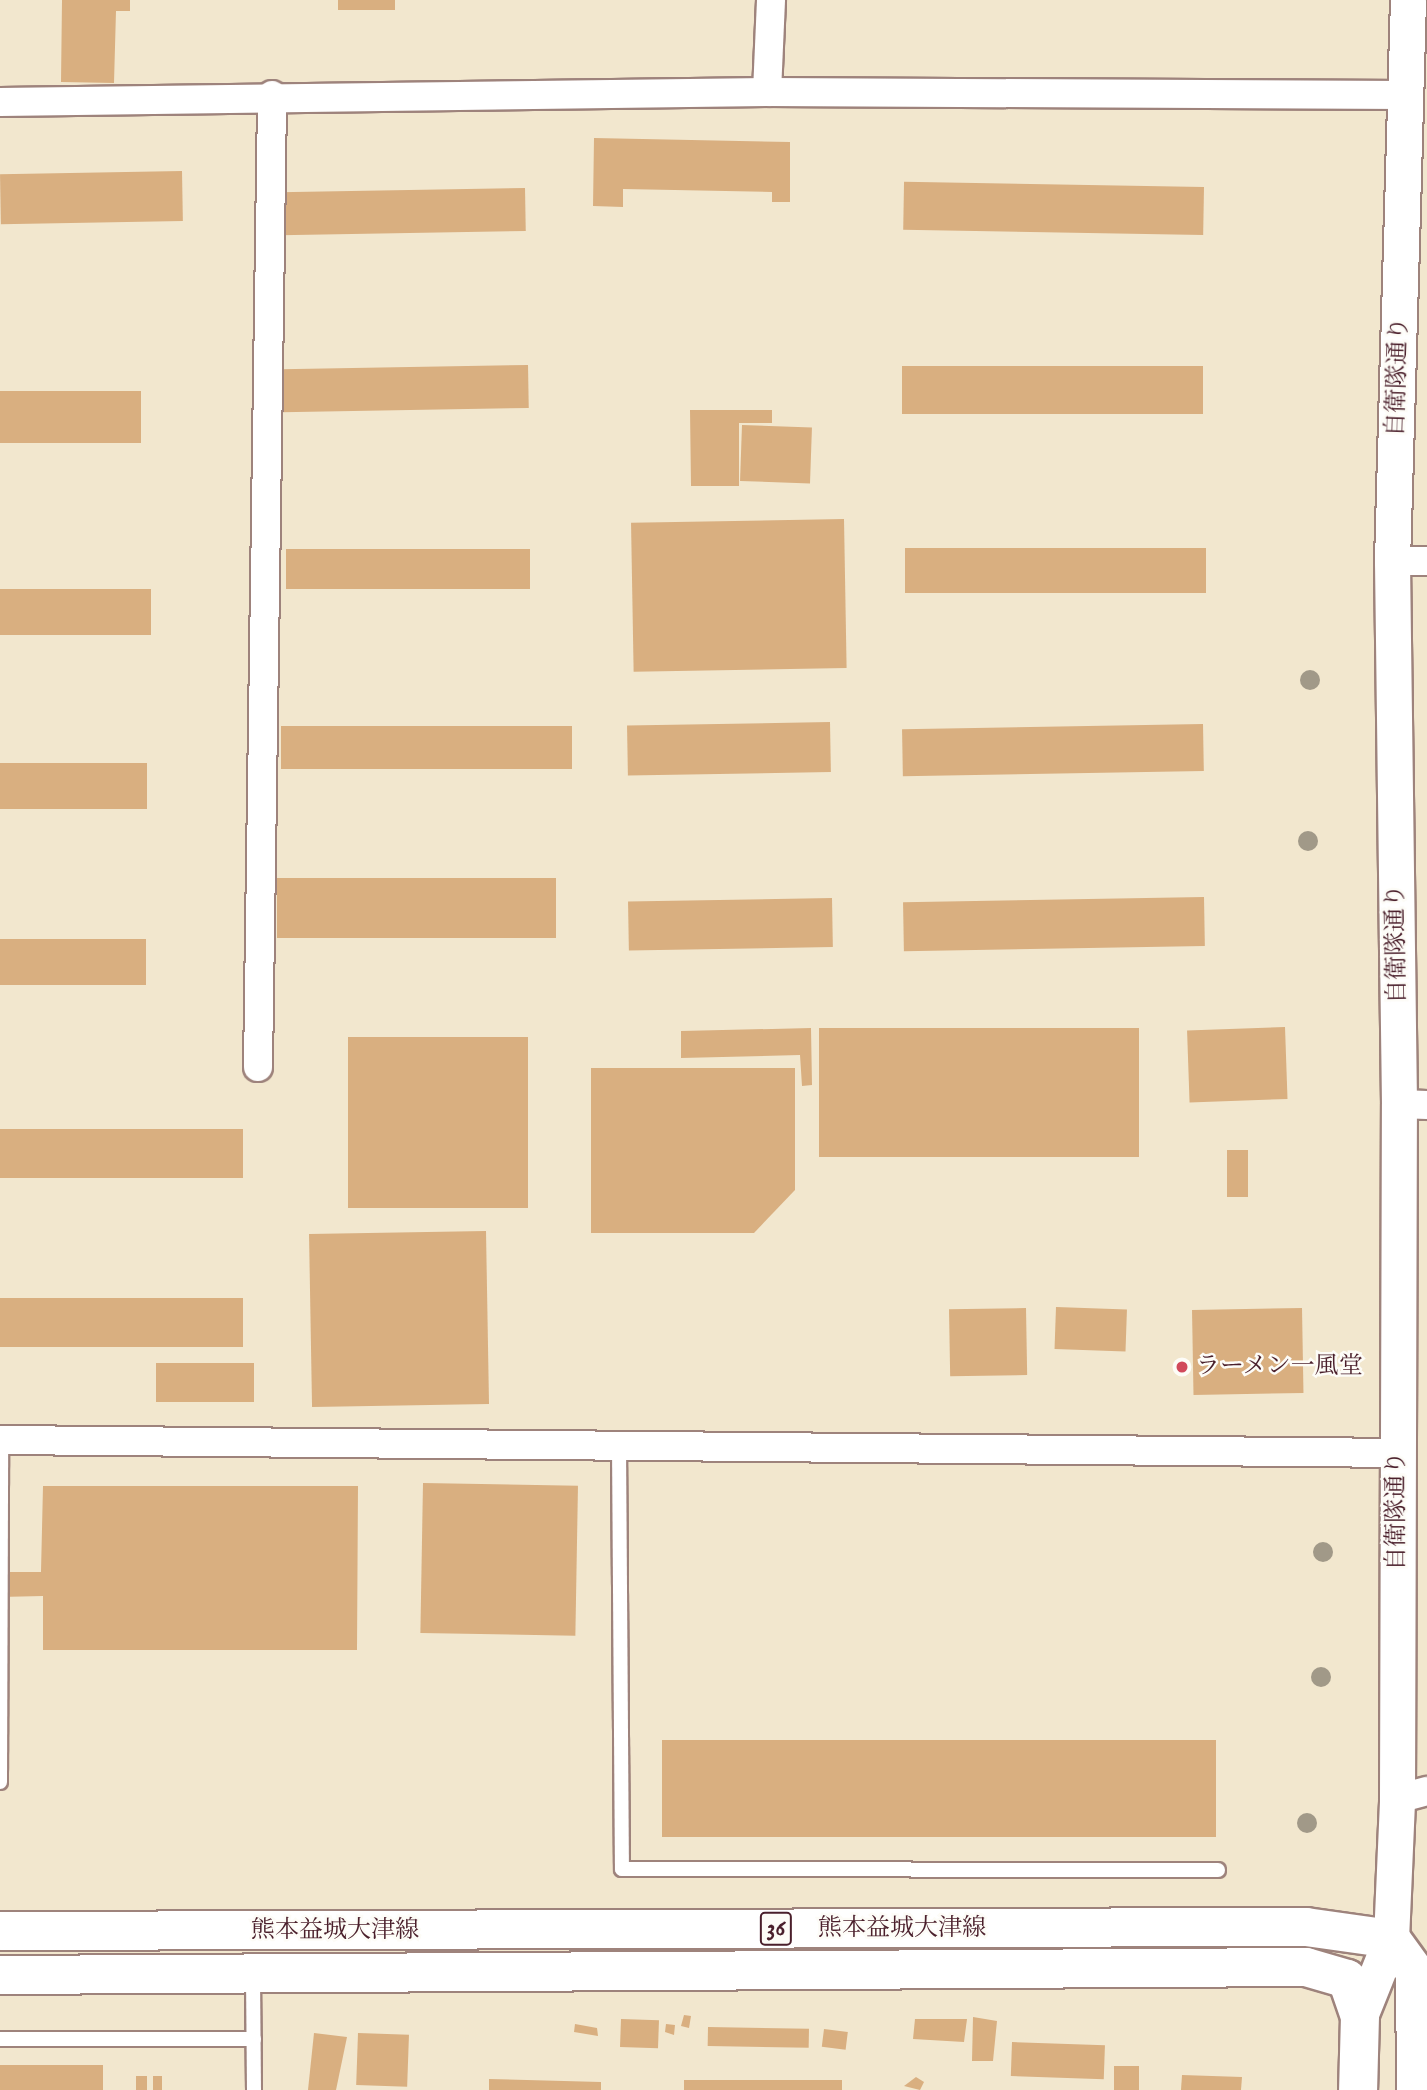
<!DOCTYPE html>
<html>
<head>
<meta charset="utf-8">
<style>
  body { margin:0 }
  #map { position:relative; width:1427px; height:2090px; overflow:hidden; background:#f2e7ce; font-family:"IM FELL English","Noto Serif JP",serif }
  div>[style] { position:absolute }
  .building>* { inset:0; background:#d9af80; transform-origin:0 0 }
  .roads { filter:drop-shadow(2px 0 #9e837c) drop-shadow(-2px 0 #9e837c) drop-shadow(0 2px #9e837c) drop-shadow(0 -2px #9e837c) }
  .service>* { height:14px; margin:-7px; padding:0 7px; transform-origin:7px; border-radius:7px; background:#fff }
  .minor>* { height:28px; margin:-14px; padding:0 14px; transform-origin:14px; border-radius:14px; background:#fff }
  .tertiary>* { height:35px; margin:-17.5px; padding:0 17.5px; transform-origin:17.5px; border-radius:17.5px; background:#fff }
  .primary>* { height:38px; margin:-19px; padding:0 19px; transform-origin:19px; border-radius:19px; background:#fff }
  .trees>* { width:20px; height:20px; margin:-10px; border-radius:50%; background:#a19988 }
  .dots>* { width:19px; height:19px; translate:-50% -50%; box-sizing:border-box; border:4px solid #fdfcf7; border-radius:50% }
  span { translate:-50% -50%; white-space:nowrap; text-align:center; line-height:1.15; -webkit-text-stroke:5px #fdfcf7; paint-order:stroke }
  .shield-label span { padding:2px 5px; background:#fdfcf7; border:2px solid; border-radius:5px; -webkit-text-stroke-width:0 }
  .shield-label { font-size:23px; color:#4a1f2b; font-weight:700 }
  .street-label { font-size:24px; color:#4a1f2b }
  .poi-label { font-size:24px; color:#4a1f2b }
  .left { translate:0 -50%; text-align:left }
</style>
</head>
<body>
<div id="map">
  <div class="building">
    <div style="clip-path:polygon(62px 0,130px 0,130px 11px,116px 11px,114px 83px,61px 82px)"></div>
    <div style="left:338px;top:0;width:57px;height:10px"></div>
    <div style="clip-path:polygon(594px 138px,790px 142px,790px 202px,772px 202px,772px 192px,623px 189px,623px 207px,593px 206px)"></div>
    <div style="left:182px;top:171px;width:50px;height:182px;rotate:89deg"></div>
    <div style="left:1204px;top:187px;width:48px;height:300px;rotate:91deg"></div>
    <div style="left:525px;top:188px;width:43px;height:246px;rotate:89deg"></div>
    <div style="left:528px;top:365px;width:43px;height:247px;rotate:89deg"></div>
    <div style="left:1203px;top:366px;width:48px;height:301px;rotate:90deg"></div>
    <div style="left:0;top:391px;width:141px;height:52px"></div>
    <div style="clip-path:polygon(690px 410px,772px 410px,772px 423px,739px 423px,739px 486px,691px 486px)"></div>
    <div style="left:742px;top:425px;width:70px;height:56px;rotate:2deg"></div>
    <div style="left:844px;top:519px;width:149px;height:213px;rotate:89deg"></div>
    <div style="left:1206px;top:548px;width:45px;height:301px;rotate:90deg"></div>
    <div style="left:530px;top:549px;width:40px;height:244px;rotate:90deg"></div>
    <div style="left:151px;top:589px;width:46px;height:151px;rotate:90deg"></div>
    <div style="left:830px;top:722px;width:50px;height:203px;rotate:89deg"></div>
    <div style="left:1203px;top:724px;width:47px;height:301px;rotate:89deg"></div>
    <div style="left:572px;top:726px;width:43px;height:291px;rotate:90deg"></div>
    <div style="left:0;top:763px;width:147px;height:46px"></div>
    <div style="left:277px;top:878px;width:279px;height:60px"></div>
    <div style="left:1204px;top:897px;width:49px;height:301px;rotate:89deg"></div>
    <div style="left:832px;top:898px;width:49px;height:204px;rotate:89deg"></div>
    <div style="left:146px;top:939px;width:46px;height:146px;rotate:90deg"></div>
    <div style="left:1285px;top:1027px;width:72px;height:98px;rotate:88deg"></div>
    <div style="clip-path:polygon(811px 1028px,812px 1085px,802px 1086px,800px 1055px,681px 1058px,681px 1031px)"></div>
    <div style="left:1139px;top:1028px;width:129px;height:320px;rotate:90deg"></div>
    <div style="left:348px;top:1037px;width:180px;height:171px"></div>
    <div style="clip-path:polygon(591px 1068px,795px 1068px,795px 1190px,754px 1233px,591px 1233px)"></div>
    <div style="left:0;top:1129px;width:243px;height:49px"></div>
    <div style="left:1227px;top:1150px;width:21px;height:47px"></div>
    <div style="left:486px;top:1231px;width:173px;height:177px;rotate:89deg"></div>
    <div style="left:0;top:1298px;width:243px;height:49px"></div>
    <div style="left:1056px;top:1307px;width:71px;height:42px;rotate:2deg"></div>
    <div style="left:1026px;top:1308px;width:67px;height:77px;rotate:89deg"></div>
    <div style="left:1302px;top:1308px;width:85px;height:110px;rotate:89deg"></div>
    <div style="left:254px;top:1363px;width:39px;height:98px;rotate:90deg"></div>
    <div style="left:423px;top:1483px;width:155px;height:150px;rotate:1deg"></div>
    <div style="clip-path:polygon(43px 1486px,358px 1486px,357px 1650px,43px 1650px,43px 1596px,0 1597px,0 1572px,41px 1572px)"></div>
    <div style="left:662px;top:1740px;width:554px;height:97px"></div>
    <div style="clip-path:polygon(684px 2015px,691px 2016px,689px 2028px,681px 2026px)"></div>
    <div style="clip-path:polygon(973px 2017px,997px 2021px,993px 2061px,972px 2061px)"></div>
    <div style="left:621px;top:2019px;width:38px;height:28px;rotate:2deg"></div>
    <div style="clip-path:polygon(915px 2019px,967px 2019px,964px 2042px,913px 2039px)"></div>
    <div style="clip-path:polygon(575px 2024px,597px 2028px,598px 2036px,574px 2032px)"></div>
    <div style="clip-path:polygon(666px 2024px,675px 2025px,674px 2035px,665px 2032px)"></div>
    <div style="left:708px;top:2027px;width:101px;height:19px;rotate:1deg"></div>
    <div style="left:824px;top:2029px;width:24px;height:18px;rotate:7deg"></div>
    <div style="clip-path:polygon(314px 2033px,347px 2037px,336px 2090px,308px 2090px)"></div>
    <div style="left:358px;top:2033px;width:51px;height:52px;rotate:2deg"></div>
    <div style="left:1012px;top:2042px;width:93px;height:34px;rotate:2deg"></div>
    <div style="left:103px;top:2065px;width:25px;height:103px;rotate:90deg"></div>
    <div style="left:1114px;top:2066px;width:25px;height:24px"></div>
    <div style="clip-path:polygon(1182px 2075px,1242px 2077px,1241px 2090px,1181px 2090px)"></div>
    <div style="left:136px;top:2076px;width:11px;height:14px"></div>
    <div style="left:162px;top:2076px;width:14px;height:9px;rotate:90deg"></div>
    <div style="clip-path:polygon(916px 2077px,924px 2082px,920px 2090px,904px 2086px)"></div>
    <div style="clip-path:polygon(489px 2079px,601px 2082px,601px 2090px,489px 2090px)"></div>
    <div style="left:684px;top:2080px;width:158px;height:10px"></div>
  </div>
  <div class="roads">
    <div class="service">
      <div style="left:619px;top:1445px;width:424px;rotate:89.6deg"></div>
      <div style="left:622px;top:1869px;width:596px;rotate:0.1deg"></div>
      <div style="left:0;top:1782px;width:342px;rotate:-89.8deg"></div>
      <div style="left:253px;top:1976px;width:114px;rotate:89.5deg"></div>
      <div style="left:0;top:2039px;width:254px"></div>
    </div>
    <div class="minor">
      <div style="left:767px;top:92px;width:92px;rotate:-87.5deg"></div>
      <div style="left:0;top:102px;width:767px;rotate:-0.75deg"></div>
      <div style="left:767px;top:92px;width:639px;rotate:0.27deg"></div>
      <div style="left:1392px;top:561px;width:35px"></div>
      <div style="left:258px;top:1067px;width:972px;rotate:-89.17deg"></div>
      <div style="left:1399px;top:1104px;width:28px;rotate:2deg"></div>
      <div style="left:0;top:1440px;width:1397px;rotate:0.53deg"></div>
      <div style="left:1397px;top:1799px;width:31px;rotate:-15deg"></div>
    </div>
    <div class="tertiary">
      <div style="left:1360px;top:2016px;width:83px;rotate:-68.1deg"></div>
      <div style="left:1391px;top:1939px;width:140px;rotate:-87.5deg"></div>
      <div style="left:1397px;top:1799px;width:695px;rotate:-89.84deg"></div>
      <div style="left:1399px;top:1104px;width:543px;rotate:-90.74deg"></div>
      <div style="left:1392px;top:561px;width:561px;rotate:-88.37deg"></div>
    </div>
    <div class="primary">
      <div style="left:0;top:1931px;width:1306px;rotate:-0.18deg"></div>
      <div style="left:1306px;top:1927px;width:86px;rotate:8deg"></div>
      <div style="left:1391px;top:1939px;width:41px;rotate:54deg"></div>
      <div style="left:1415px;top:1972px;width:118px;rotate:89.5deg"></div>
      <div style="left:0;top:1975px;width:1306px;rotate:-0.35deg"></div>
      <div style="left:1306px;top:1967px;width:43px;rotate:16.3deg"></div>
      <div style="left:1347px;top:1979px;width:39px;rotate:71deg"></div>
      <div style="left:1360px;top:2016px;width:74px;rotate:91.5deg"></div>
    </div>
  </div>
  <div class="trees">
    <div style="left:1310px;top:680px"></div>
    <div style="left:1308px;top:841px"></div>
    <div style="left:1323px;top:1552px"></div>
    <div style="left:1321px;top:1677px"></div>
    <div style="left:1307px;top:1823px"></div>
  </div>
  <div class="dots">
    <div style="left:1182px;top:1367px;background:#d1495b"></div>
  </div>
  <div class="shield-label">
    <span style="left:776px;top:1929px">36</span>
  </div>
  <div class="street-label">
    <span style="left:1398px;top:377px;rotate:-88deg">自衛隊通り</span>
    <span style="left:1397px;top:944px;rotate:-91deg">自衛隊通り</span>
    <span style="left:1397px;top:1511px;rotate:-90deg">自衛隊通り</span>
    <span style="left:902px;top:1929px">熊本益城大津線</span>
    <span style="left:335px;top:1931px">熊本益城大津線</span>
  </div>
  <div class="poi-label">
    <span class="left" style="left:1196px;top:1367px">ラーメン一風堂</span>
  </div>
</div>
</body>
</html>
